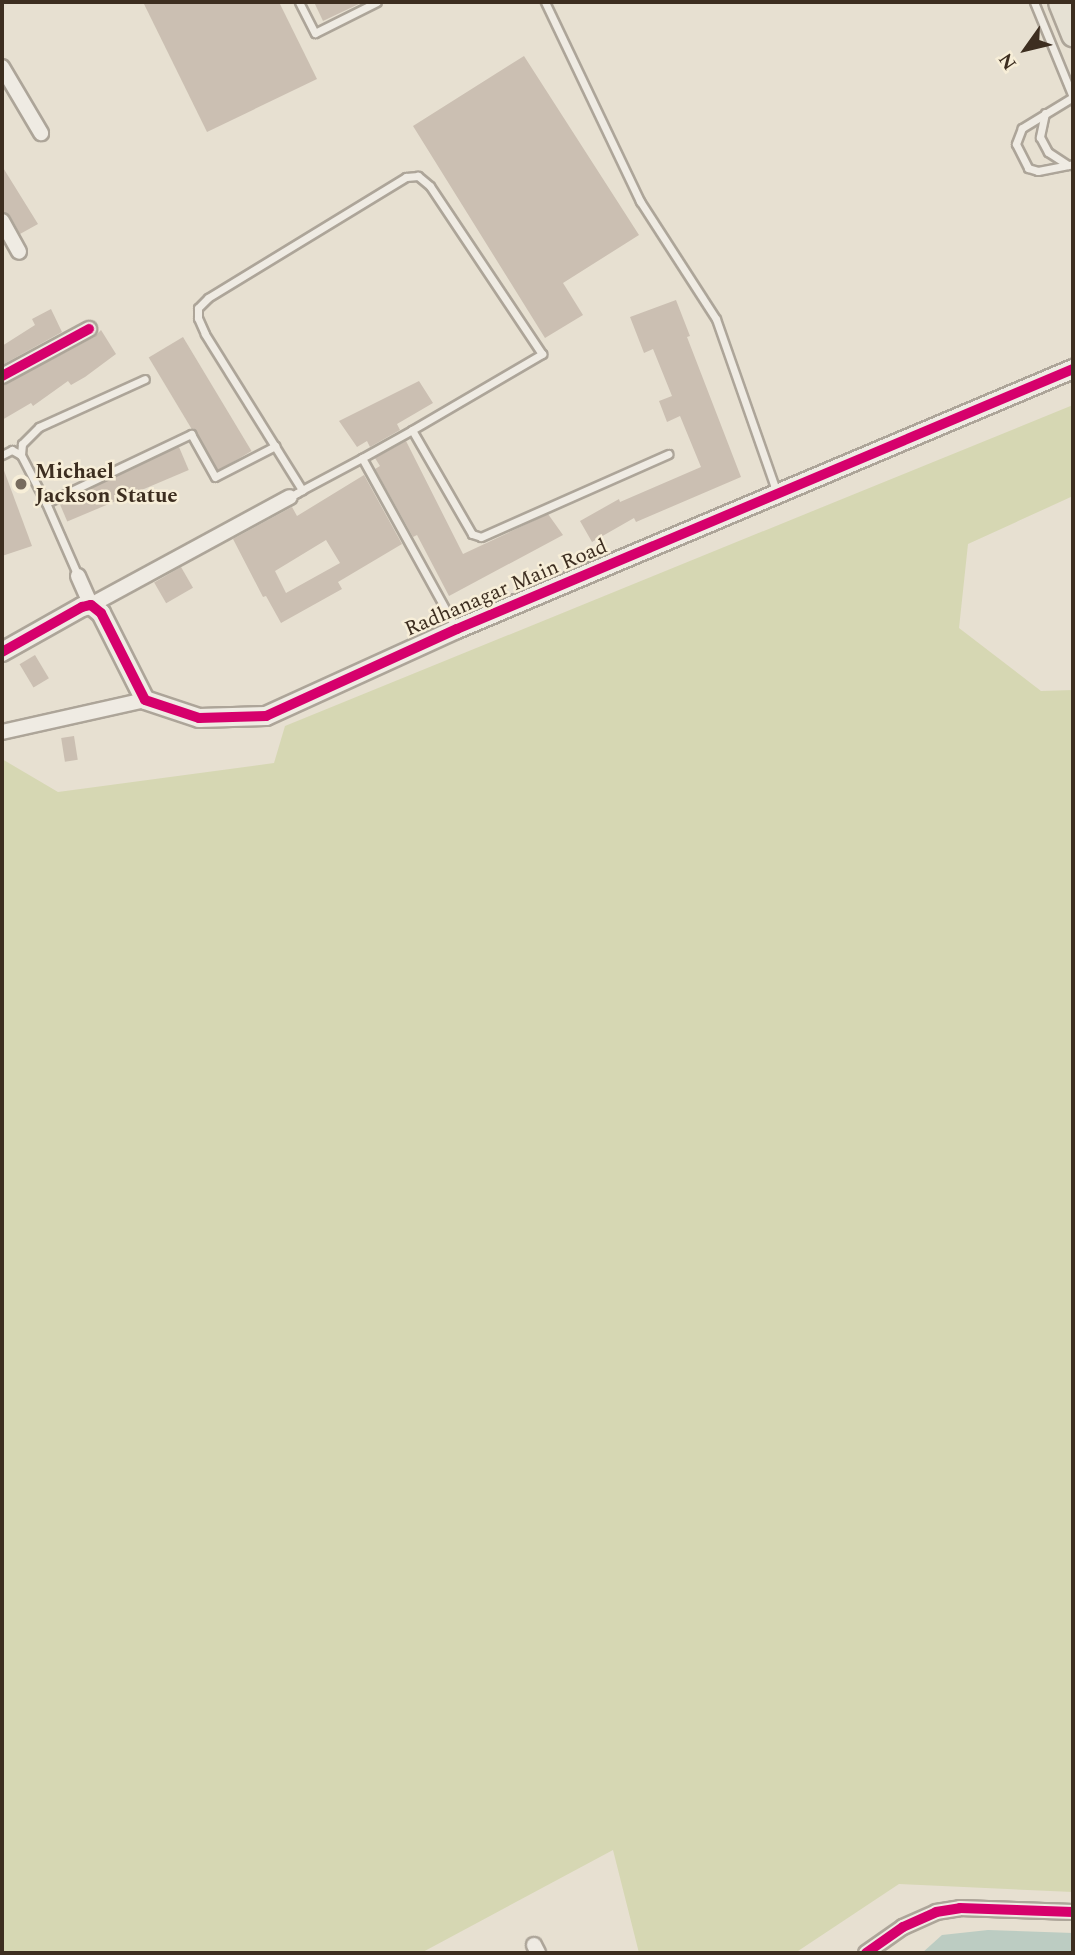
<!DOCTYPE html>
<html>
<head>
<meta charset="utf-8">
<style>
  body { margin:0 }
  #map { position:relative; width:1075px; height:1955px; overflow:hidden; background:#e7e0d1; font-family:Spectral,serif }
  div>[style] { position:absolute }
  .green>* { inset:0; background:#d6d7b3 }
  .water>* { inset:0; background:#bcccc2 }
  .building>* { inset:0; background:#cbbfb2; transform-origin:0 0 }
  .roads { filter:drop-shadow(2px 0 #ada599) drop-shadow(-2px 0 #ada599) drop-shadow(0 2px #ada599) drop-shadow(0 -2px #ada599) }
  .service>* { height:7px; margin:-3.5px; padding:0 3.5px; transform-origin:3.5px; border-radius:3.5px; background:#efebe3 }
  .minor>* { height:14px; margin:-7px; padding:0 7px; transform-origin:7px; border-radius:7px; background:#efebe3 }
  .tertiary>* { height:18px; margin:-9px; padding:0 9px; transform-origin:9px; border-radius:9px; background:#efebe3 }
  .primary>* { height:23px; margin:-11.5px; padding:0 11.5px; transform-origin:11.5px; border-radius:11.5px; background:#e6e1d4 }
  .cycleway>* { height:10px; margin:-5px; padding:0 5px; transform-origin:5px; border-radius:5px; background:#d6006c }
  .dots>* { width:19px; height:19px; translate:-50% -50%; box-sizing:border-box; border:4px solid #f7eed8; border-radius:50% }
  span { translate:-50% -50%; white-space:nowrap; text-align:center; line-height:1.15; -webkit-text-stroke:5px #f7eed8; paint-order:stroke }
  .poi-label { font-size:21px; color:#3d2e20; font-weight:700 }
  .left { translate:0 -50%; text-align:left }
  .street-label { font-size:21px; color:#3d2e20 }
  .frame { position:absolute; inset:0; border:4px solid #3d2e20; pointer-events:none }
  .north { position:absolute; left:991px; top:14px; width:70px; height:70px; -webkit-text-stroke:5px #f7eed8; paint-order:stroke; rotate:236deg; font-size:19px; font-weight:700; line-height:28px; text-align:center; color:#3d2e20 }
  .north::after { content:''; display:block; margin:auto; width:24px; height:32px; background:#3d2e20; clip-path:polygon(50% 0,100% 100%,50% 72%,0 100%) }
</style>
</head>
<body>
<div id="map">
  <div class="green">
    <div style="clip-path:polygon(1073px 405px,1073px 496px,968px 544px,959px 628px,1041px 691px,1073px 690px,1073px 1892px,899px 1884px,795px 1953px,639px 1953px,613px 1850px,421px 1953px,2px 1953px,2px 759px,58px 792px,274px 763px,285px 726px)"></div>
  </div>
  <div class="water">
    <div style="clip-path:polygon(988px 1930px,1073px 1933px,1073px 1953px,922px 1953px,942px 1935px)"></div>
  </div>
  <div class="building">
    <div style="clip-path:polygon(143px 2px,279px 2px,317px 79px,207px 132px)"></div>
    <div style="clip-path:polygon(314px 2px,363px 2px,323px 21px)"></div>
    <div style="clip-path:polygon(524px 56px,639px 235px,563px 283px,583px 315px,545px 338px,413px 126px)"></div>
    <div style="clip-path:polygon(2px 166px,38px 224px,20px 234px,10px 216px,2px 211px)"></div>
    <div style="clip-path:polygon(676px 300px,690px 336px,687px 337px,741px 477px,636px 522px,634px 518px,592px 542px,580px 521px,619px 499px,620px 502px,701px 467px,680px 416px,667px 422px,659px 401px,672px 396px,653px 349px,644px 353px,630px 317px)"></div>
    <div style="clip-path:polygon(51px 309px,62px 332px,2px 365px,2px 346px,35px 325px,32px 319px)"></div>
    <div style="clip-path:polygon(101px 330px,116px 354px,85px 377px,71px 385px,68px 381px,33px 406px,31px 403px,2px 420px,2px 386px,94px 337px)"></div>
    <div style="left:183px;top:337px;width:133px;height:40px;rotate:59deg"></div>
    <div style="clip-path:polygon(419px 381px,433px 403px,397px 424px,400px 430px,370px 447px,367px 441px,357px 447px,339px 421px)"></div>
    <div style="clip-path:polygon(406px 441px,463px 554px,548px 514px,563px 535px,449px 596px,417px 535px,413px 537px,375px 469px,380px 466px,375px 458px)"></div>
    <div style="left:179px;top:447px;width:25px;height:132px;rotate:67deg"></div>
    <div style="clip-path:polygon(2px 465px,32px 546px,2px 556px)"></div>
    <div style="clip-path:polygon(evenodd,364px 475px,402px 544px,338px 582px,342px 589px,281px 623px,266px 596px,263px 597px,233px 539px,292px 507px,297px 516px,364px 475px,326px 540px,340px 563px,286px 593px,275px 571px,326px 540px)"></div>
    <div style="left:181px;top:567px;width:24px;height:31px;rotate:60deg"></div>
    <div style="left:35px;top:655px;width:27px;height:18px;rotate:59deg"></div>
    <div style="left:74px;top:736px;width:24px;height:13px;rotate:81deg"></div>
  </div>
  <div class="roads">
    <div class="service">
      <div style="left:299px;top:2px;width:35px;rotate:63deg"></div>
      <div style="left:315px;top:33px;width:69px;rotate:-26.6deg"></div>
      <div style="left:545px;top:2px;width:221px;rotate:64.5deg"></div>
      <div style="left:640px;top:201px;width:140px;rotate:57.2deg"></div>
      <div style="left:716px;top:319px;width:184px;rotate:70.7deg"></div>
      <div style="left:1034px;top:2px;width:103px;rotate:67.7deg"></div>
      <div style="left:1073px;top:97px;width:60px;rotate:148.7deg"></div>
      <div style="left:1022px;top:128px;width:17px;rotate:111deg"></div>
      <div style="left:1016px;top:144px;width:27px;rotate:63deg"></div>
      <div style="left:1028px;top:168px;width:10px;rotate:17deg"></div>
      <div style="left:1038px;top:171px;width:36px;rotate:-11deg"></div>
      <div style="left:1045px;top:113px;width:25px;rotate:102deg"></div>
      <div style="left:1040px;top:137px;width:17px;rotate:62deg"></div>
      <div style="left:1048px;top:152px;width:24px;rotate:33deg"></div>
      <div style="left:412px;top:430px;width:120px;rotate:60deg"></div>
      <div style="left:472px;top:534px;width:9px;rotate:18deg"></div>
      <div style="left:481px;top:537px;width:205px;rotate:-23.9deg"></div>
      <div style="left:2px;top:455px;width:11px;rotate:-27deg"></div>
      <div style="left:12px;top:450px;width:10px;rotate:29deg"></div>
      <div style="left:21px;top:455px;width:54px;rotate:62.5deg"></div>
      <div style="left:46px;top:503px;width:161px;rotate:-25.4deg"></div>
      <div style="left:191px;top:434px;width:49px;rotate:60.8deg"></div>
      <div style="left:215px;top:477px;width:68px;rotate:-27.3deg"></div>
      <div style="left:21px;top:455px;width:11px;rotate:-85deg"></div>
      <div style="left:22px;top:444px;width:24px;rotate:-45deg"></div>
      <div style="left:39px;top:427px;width:116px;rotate:-24.4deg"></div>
      <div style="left:362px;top:458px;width:194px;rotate:61.1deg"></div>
      <div style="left:290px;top:497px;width:8px;rotate:-30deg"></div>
      <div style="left:297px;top:493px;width:6px;rotate:-31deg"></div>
      <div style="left:302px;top:490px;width:68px;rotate:-28.1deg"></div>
      <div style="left:362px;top:458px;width:57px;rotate:-29.2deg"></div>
      <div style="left:412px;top:430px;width:151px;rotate:-30.3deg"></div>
      <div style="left:542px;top:354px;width:202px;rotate:-123.7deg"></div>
      <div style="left:430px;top:186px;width:16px;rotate:-140deg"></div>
      <div style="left:418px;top:176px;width:12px;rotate:175deg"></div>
      <div style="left:406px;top:177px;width:232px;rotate:148.6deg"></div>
      <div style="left:208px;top:298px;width:14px;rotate:135deg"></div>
      <div style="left:198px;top:308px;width:10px;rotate:90deg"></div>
      <div style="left:198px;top:318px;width:17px;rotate:66deg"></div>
      <div style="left:205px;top:334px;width:184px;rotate:58.1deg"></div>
      <div style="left:46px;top:503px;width:80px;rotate:66.3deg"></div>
    </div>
    <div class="minor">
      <div style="left:2px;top:67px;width:77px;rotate:59.4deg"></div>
      <div style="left:2px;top:221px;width:35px;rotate:61deg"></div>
      <div style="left:2px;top:376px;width:99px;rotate:-28.4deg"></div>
      <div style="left:78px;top:576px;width:32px;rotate:66deg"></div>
      <div style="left:91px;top:605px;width:226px;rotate:-28.5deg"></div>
      <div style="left:2px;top:732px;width:147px;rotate:-12.6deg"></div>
      <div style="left:534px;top:1945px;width:9px;rotate:63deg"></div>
      <div style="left:866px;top:1953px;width:45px;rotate:-35.1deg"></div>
      <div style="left:903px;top:1927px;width:36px;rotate:-24deg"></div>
      <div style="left:936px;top:1912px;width:24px;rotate:-9deg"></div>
      <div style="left:960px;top:1908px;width:113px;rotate:2deg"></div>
    </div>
    <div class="tertiary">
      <div style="left:2px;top:652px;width:92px;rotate:-29.4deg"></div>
      <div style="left:82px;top:607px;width:9px;rotate:-13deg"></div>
      <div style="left:91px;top:605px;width:13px;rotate:39deg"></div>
      <div style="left:101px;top:613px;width:97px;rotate:63.2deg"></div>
      <div style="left:145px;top:700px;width:57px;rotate:18.4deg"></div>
      <div style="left:199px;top:718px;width:67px;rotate:-1.7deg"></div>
      <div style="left:266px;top:716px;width:210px;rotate:-24.5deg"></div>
      <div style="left:457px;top:629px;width:669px;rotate:-22.88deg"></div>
    </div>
    <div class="primary">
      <div style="left:1060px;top:2px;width:35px;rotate:68deg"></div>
    </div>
  </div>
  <div class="cycleway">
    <div style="left:2px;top:376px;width:99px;rotate:-28.4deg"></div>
    <div style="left:2px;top:652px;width:92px;rotate:-29.4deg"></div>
    <div style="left:82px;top:607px;width:9px;rotate:-13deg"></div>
    <div style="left:91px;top:605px;width:13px;rotate:39deg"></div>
    <div style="left:101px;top:613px;width:97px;rotate:63.2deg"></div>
    <div style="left:145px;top:700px;width:57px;rotate:18.4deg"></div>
    <div style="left:199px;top:718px;width:67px;rotate:-1.7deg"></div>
    <div style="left:266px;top:716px;width:210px;rotate:-24.5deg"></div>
    <div style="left:457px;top:629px;width:669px;rotate:-22.88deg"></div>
    <div style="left:866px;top:1953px;width:45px;rotate:-35.1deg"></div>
    <div style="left:903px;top:1927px;width:36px;rotate:-24deg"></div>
    <div style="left:936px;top:1912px;width:24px;rotate:-9deg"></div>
    <div style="left:960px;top:1908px;width:113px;rotate:2deg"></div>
  </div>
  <div class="dots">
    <div style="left:21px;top:484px;background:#786c5e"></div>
  </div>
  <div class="poi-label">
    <span class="left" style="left:35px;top:484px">Michael<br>Jackson Statue</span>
  </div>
  <div class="street-label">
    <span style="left:506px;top:588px;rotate:-23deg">Radhanagar Main Road</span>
  </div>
  <div class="frame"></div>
  <div class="north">N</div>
</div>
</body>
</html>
